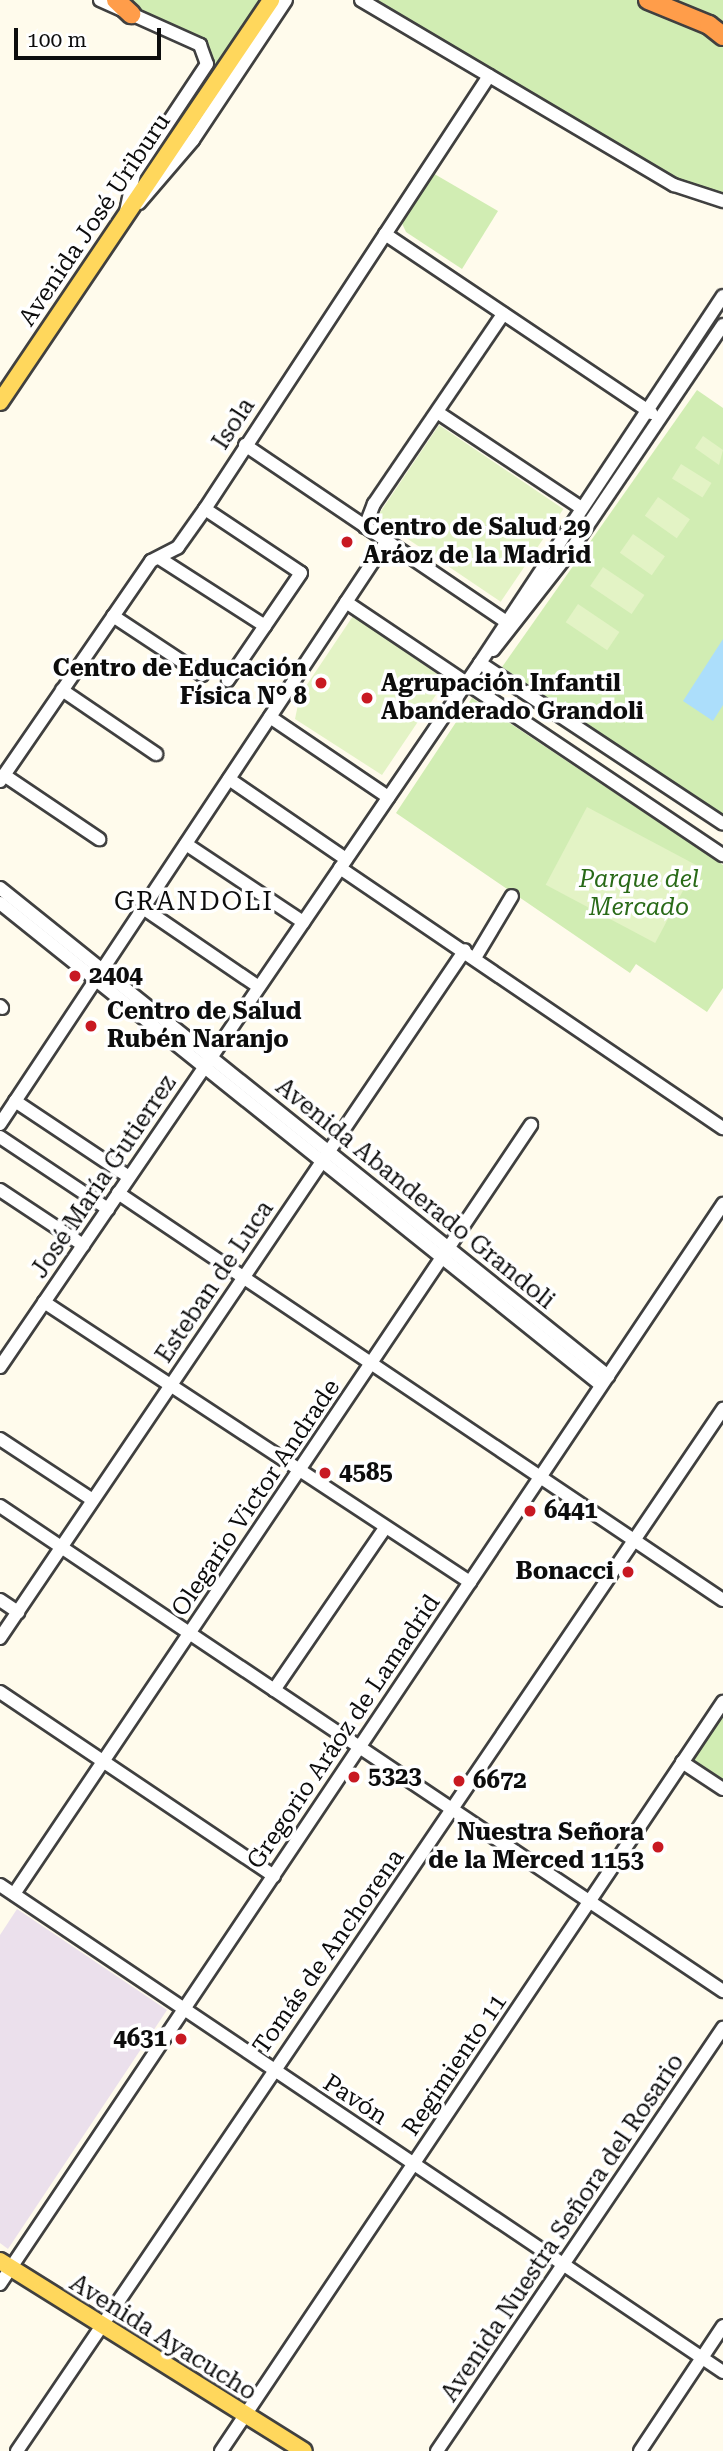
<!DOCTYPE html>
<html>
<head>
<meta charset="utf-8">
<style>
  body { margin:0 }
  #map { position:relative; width:723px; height:2451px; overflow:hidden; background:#fffbec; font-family:"Roboto Serif",serif }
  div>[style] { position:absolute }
  .industrial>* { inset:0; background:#ebe0ec }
  .green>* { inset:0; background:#d1edb3 }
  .pitch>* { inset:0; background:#e3f3c5; transform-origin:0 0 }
  .water>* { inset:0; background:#acdefb }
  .roads { filter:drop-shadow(2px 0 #404040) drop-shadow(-2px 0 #404040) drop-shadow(0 2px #404040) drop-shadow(0 -2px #404040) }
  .minor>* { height:12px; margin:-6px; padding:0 6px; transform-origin:6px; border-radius:6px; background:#fff }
  .major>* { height:16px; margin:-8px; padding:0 8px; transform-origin:8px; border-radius:8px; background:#ffd75c }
  .highway>* { height:18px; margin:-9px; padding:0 9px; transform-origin:9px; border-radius:9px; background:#ff9d4a }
  .dots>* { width:19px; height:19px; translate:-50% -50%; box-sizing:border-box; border:4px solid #fff; border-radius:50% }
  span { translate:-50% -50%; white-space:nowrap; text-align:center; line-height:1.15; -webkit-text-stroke:7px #fff; paint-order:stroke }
  .street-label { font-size:24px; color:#0d0d0d }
  .poi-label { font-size:24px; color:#0d0d0d; font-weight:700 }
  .left { translate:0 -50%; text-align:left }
  .right { translate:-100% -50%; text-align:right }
  .park-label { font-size:24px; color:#296a18; font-style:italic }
  .neighbourhood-label { font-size:26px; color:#0d0d0d; letter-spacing:2px }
  .scale { position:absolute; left:14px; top:28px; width:147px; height:32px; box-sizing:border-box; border:4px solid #0d0d0d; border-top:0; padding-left:9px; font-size:21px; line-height:24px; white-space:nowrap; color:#0d0d0d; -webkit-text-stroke:5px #fff; paint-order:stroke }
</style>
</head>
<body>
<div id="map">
  <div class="industrial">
    <div style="clip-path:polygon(17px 1909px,167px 2010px,8px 2249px,0 2243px,0 1935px)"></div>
  </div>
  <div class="green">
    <div style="clip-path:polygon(100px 0,286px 0,126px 215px,134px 174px,207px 63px,205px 52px)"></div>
    <div style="clip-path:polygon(361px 0,723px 0,723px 201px,674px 185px)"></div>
    <div style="clip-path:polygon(431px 172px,498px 211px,462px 269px,406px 232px,400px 219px)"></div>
    <div style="clip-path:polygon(697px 390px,723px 408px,723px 816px,502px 667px)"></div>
    <div style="clip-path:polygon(472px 698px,723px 865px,723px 988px,707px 1012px,636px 964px,630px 973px,396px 813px)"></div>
    <div style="clip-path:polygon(723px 1702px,723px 1789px,682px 1762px)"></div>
  </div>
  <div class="pitch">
    <div style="left:439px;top:425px;width:150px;height:112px;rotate:34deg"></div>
    <div style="clip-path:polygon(703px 436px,723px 450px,719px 465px,695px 448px)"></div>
    <div style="left:681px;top:464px;width:36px;height:17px;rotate:32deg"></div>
    <div style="left:658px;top:497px;width:39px;height:23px;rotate:35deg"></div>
    <div style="left:633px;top:534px;width:39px;height:23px;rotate:35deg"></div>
    <div style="left:603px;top:567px;width:50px;height:23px;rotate:34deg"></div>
    <div style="left:578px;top:604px;width:50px;height:22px;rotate:34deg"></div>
    <div style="clip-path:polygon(353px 616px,446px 680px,382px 775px,295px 719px,300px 695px)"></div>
    <div style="left:587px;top:807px;width:124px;height:88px;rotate:28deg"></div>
  </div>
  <div class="water">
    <div style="clip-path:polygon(723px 639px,723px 705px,713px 721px,683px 701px)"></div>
  </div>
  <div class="roads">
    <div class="minor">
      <div style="left:100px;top:0;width:110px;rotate:24.2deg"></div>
      <div style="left:200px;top:45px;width:20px;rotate:70deg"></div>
      <div style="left:207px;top:64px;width:132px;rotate:123.6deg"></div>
      <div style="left:134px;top:174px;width:38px;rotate:102deg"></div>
      <div style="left:361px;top:0;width:364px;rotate:30.6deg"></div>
      <div style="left:674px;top:185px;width:52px;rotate:18.1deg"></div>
      <div style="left:139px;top:203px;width:83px;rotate:-49.4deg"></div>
      <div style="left:193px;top:140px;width:168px;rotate:-56.4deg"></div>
      <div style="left:385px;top:234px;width:321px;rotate:33.9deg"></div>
      <div style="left:437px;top:412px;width:172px;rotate:33.6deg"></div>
      <div style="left:245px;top:445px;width:314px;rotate:34.1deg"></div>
      <div style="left:205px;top:509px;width:115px;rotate:33.7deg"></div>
      <div style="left:301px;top:573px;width:130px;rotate:124.3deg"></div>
      <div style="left:365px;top:527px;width:25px;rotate:-69deg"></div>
      <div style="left:374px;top:504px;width:230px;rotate:-55.8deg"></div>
      <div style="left:159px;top:558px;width:126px;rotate:32.7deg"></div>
      <div style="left:346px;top:602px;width:454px;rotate:33.9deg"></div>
      <div style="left:113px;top:616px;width:107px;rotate:33.5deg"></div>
      <div style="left:493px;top:650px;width:123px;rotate:-51.9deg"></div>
      <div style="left:569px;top:553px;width:275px;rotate:-56deg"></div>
      <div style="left:480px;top:663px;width:291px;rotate:33.5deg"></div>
      <div style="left:62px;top:690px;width:114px;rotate:34.2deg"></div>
      <div style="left:270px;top:717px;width:143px;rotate:34.1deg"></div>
      <div style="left:4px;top:775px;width:115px;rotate:34deg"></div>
      <div style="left:229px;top:779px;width:142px;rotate:34.4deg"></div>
      <div style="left:0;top:781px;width:267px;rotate:-55.5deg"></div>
      <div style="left:151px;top:561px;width:30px;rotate:-27deg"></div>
      <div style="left:178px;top:547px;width:47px;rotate:-54.6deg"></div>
      <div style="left:205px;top:509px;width:518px;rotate:-56.74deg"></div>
      <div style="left:186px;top:844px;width:141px;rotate:33.7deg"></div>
      <div style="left:340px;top:868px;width:463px;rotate:34.2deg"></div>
      <div style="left:0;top:888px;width:780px;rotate:38.75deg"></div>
      <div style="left:0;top:903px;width:770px;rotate:38.73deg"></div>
      <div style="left:143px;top:908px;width:140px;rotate:34.3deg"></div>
      <div style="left:475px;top:958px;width:72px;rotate:-59.2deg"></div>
      <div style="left:0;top:1006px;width:3px;rotate:45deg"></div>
      <div style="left:15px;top:1101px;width:137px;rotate:33.7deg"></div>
      <div style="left:0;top:1124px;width:698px;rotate:-56.45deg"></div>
      <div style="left:0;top:1137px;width:130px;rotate:33.7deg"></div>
      <div style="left:0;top:1190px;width:100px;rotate:33.5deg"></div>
      <div style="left:118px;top:1193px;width:729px;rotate:33.93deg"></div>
      <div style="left:44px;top:1302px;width:510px;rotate:33.32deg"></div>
      <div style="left:0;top:1367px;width:852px;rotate:-55.71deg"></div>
      <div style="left:480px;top:663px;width:440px;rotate:-56.5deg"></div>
      <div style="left:0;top:1439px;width:111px;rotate:33.3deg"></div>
      <div style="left:0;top:1506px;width:871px;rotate:33.85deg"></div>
      <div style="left:0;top:1600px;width:22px;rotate:34deg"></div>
      <div style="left:0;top:1638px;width:830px;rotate:-55.95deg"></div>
      <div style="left:274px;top:1690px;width:196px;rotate:-55.6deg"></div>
      <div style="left:0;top:1692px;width:330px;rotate:33.9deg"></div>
      <div style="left:682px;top:1762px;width:49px;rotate:33.4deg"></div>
      <div style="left:0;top:1885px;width:872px;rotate:33.96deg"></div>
      <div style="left:14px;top:1894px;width:927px;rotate:-56.09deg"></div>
      <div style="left:0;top:2284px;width:1300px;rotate:-56.2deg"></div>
      <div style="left:17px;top:2451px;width:1259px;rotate:-55.88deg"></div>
      <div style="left:221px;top:2451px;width:902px;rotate:-56.17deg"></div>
      <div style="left:437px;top:2451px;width:511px;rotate:-55.94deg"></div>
      <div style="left:640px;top:2451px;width:150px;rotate:-56.4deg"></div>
    </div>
    <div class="major">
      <div style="left:0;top:402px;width:485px;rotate:-56deg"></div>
      <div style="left:0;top:2261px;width:358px;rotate:32deg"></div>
    </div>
    <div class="highway">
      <div style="left:116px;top:0;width:21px;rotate:43deg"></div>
      <div style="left:648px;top:0;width:66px;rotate:22.3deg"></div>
      <div style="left:709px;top:25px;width:18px;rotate:38deg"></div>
    </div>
  </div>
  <div class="dots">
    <div style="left:347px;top:542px;background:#c81922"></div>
    <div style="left:321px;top:683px;background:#c81922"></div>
    <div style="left:367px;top:698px;background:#c81922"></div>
    <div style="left:75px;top:976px;background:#c81922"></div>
    <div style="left:91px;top:1026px;background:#c81922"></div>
    <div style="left:325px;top:1473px;background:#c81922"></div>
    <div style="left:530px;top:1511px;background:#c81922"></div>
    <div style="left:628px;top:1572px;background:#c81922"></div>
    <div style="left:354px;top:1777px;background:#c81922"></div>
    <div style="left:459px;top:1781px;background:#c81922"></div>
    <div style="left:658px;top:1847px;background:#c81922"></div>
    <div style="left:181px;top:2039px;background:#c81922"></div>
  </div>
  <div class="street-label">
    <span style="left:95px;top:220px;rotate:-56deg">Avenida José Uriburu</span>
    <span style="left:234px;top:424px;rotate:-57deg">Isola</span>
    <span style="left:104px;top:1177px;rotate:-56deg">José María Gutierrez</span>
    <span style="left:415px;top:1194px;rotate:39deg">Avenida Abanderado Grandoli</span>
    <span style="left:215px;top:1282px;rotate:-56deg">Esteban de Luca</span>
    <span style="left:256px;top:1498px;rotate:-56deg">Olegario Victor Andrade</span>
    <span style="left:344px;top:1732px;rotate:-56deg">Gregorio Aráoz de Lamadrid</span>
    <span style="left:329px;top:1952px;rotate:-55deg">Tomás de Anchorena</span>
    <span style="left:455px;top:2065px;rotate:-56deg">Regimiento 11</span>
    <span style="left:355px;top:2100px;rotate:33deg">Pavón</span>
    <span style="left:563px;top:2228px;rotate:-56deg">Avenida Nuestra Señora del Rosario</span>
    <span style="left:163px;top:2338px;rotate:32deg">Avenida Ayacucho</span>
  </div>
  <div class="poi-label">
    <span class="left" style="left:363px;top:542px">Centro de Salud 29<br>Aráoz de la Madrid</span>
    <span class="right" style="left:307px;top:683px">Centro de Educación<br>Física N° 8</span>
    <span class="left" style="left:381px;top:698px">Agrupación Infantil<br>Abanderado Grandoli</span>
    <span class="left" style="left:89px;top:976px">2404</span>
    <span class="left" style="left:107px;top:1026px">Centro de Salud<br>Rubén Naranjo</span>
    <span class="left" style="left:339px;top:1473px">4585</span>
    <span class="left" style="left:544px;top:1511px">6441</span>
    <span class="right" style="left:614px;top:1572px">Bonacci</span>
    <span class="left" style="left:368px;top:1777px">5323</span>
    <span class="left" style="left:473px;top:1781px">6672</span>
    <span class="right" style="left:644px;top:1847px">Nuestra Señora<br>de la Merced 1153</span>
    <span class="right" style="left:167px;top:2039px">4631</span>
  </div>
  <div class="park-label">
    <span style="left:639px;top:894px">Parque del<br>Mercado</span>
  </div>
  <div class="neighbourhood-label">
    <span style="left:194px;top:902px">GRANDOLI</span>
  </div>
  <div class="scale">100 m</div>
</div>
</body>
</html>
